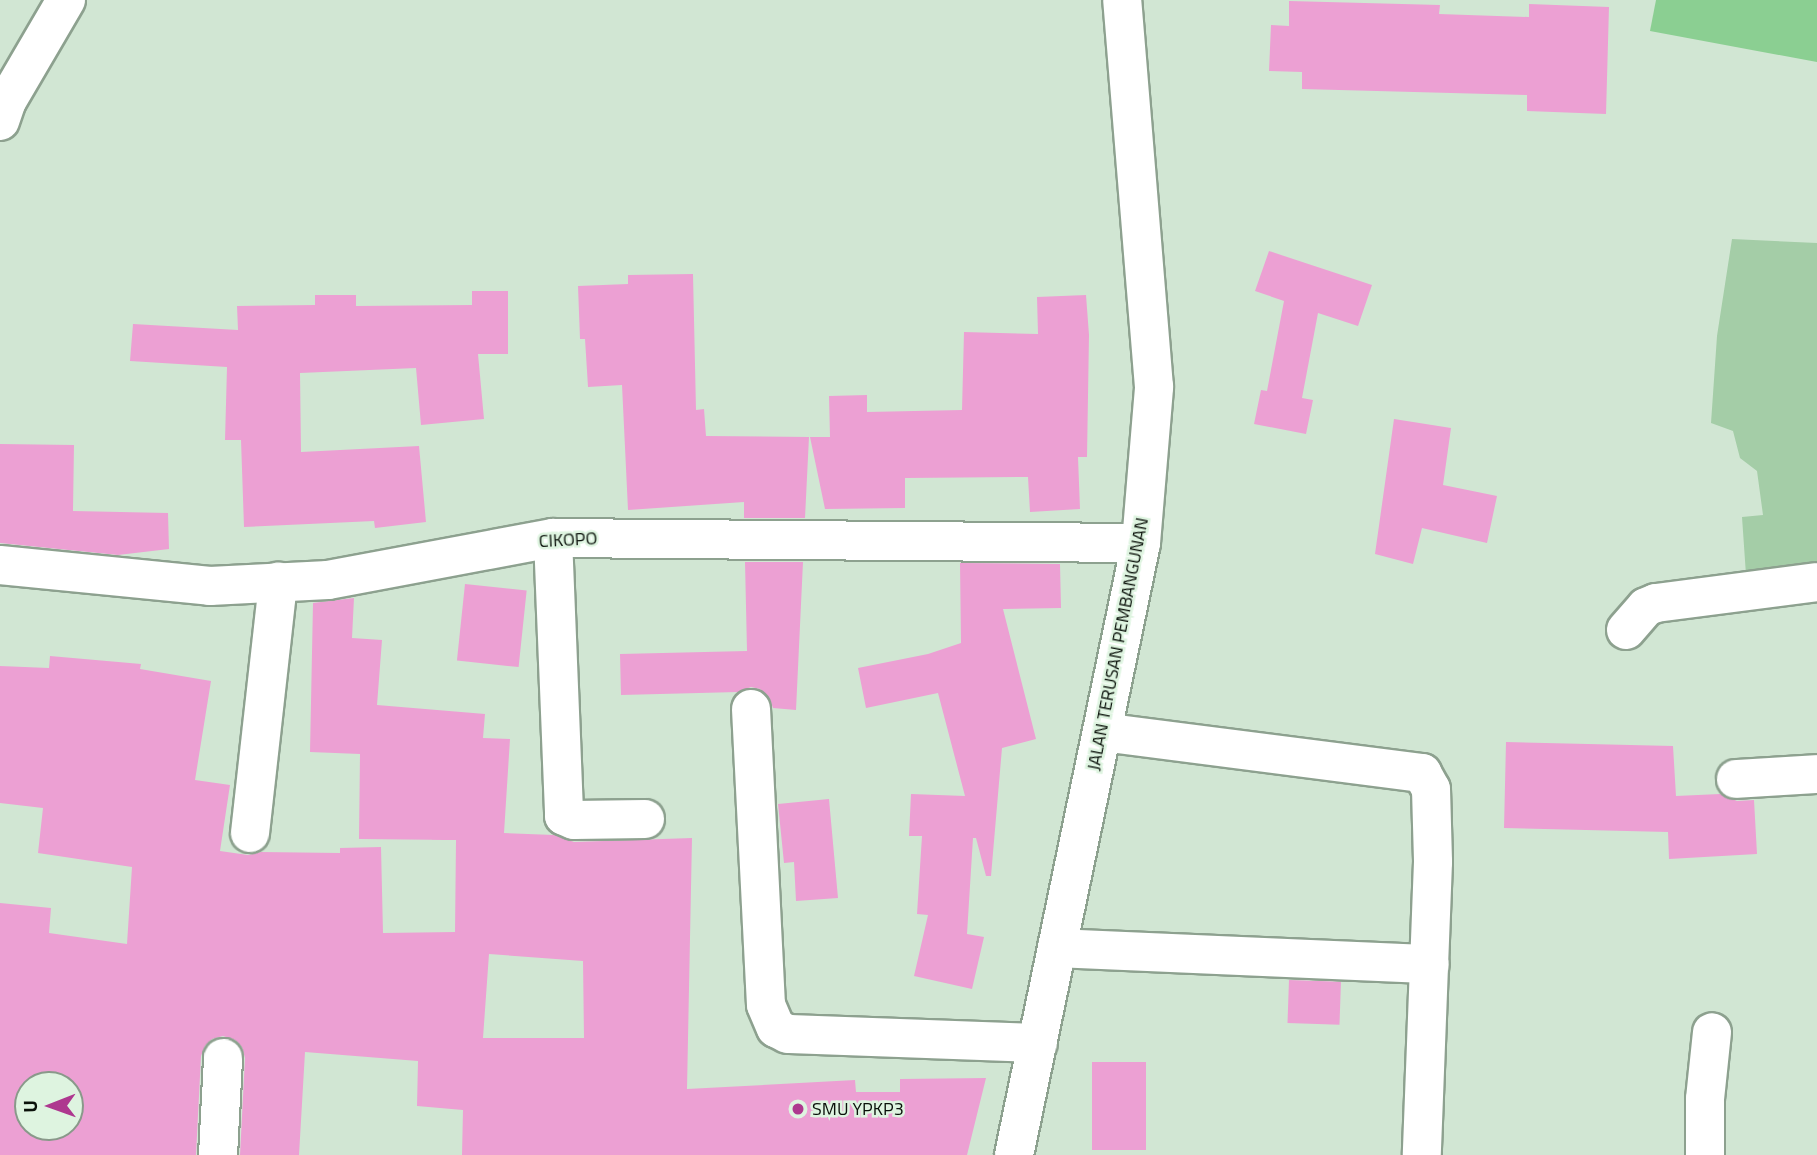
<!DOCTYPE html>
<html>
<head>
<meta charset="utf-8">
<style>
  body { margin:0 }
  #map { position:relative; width:1817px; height:1155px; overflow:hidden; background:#d1e6d3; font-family:"Titillium Web",sans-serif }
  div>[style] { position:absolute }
  .green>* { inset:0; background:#a4cda7 }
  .water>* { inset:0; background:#8bcf92 }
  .building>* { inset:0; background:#eca0d3; transform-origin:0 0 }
  .roads { filter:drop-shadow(2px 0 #8da18f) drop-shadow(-2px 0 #8da18f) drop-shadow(0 2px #8da18f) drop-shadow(0 -2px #8da18f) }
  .street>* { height:38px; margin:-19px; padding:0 19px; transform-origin:19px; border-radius:19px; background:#fff }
  .secondary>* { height:38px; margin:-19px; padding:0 19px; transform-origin:19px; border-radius:19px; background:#fff }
  .dots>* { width:19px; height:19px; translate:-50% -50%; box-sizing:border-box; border:4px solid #def4e0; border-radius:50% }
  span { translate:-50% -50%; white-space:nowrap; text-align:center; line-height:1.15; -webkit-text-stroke:5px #def4e0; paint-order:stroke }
  .street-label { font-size:18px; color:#0a110a }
  .poi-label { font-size:18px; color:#0a110a }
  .left { translate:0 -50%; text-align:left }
  .north { position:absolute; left:14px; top:1071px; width:70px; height:70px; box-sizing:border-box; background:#def4e0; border:2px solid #89998a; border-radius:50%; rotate:269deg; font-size:19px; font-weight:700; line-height:28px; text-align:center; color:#0a110a }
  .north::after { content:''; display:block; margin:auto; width:24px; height:32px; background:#ae388f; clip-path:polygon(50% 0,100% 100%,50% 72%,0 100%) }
</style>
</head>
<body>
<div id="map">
  <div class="green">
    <div style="clip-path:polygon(1732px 239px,1817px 243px,1817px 561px,1746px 575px,1742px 517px,1763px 515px,1757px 471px,1740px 458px,1733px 431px,1711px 423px,1717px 336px)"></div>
  </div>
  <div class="water">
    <div style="clip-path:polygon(1656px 0,1817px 0,1817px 62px,1650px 31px)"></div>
  </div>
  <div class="building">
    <div style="clip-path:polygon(1289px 1px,1440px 5px,1439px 14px,1529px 17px,1529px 4px,1609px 7px,1606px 114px,1527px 111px,1527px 95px,1302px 89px,1302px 72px,1269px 71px,1271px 25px,1289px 26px)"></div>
    <div style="clip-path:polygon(1269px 251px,1372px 285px,1358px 326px,1318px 313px,1302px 398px,1313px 400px,1306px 434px,1254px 424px,1261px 390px,1267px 391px,1284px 301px,1255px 291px)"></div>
    <div style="clip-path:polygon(693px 274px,696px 410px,704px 409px,706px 436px,809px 437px,805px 518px,744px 518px,744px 502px,628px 510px,622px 385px,588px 387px,585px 339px,580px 339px,578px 286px,628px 284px,628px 275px)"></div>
    <div style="clip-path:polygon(472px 291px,508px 291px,508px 354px,478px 354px,484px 419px,421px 425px,416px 368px,300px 373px,301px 452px,419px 446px,426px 522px,375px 528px,374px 521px,244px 527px,241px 440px,225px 440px,227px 367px,130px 361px,133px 324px,238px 330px,237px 306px,315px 305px,315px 295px,356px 295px,356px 306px,472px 305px)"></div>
    <div style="clip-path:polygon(1086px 295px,1089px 335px,1087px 457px,1078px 457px,1080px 509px,1030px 512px,1028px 477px,905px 478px,905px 508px,825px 509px,810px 437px,830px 437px,829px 396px,867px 395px,867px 412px,962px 410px,964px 332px,1038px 334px,1037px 297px)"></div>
    <div style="clip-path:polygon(1394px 419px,1451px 428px,1443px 485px,1497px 496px,1487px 543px,1422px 528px,1413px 564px,1375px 554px)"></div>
    <div style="clip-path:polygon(0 444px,74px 445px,73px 511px,168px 513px,169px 549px,118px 555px,0 543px)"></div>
    <div style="clip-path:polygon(745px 562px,803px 562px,796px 710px,773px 708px,769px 697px,760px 689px,751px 687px,738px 692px,621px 695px,620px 654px,747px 651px)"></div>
    <div style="clip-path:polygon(960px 563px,1060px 564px,1061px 608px,1003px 609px,1036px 739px,1002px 748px,991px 876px,986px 876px,976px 838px,973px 838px,967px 934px,984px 937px,972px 989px,914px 976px,928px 915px,917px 914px,922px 836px,909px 836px,911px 794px,965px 796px,938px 693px,866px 708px,858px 668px,928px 654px,961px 643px)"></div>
    <div style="left:465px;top:584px;width:62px;height:77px;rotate:6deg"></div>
    <div style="clip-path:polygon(evenodd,354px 598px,352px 638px,382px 640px,377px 705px,485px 714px,483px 738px,510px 739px,504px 833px,554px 835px,574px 842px,692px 838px,687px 1089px,855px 1080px,856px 1092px,900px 1092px,900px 1079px,986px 1078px,967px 1155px,462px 1155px,463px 1110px,417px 1106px,418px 1061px,305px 1052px,299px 1155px,240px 1155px,245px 1058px,242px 1047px,235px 1040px,223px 1036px,212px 1039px,205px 1046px,201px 1056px,196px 1155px,0 1155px,0 903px,51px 908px,49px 933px,127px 944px,132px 867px,38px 853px,43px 808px,0 803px,0 666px,49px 668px,50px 656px,141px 664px,140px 669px,211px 681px,195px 780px,230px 785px,220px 851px,248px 855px,261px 852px,340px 853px,340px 848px,381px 847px,383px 933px,455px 932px,456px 840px,359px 839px,360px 754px,310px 752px,313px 603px,354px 598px,489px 954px,583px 961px,584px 1038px,483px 1038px,489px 954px,354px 598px,28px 1085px,70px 1085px,70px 1127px,28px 1127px,28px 1085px)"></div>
    <div style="clip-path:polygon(1506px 742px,1673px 746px,1676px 796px,1720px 794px,1737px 801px,1754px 800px,1757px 854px,1669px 859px,1668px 832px,1504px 828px)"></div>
    <div style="clip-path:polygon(829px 799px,838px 898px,796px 901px,794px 862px,784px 863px,778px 804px)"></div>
    <div style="left:1289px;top:980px;width:52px;height:43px;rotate:2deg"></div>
    <div style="left:1092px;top:1062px;width:54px;height:88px"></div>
  </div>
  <div class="roads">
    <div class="street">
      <div style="left:0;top:121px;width:21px;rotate:-71deg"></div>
      <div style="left:7px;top:101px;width:117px;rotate:-59.7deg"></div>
      <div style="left:553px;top:538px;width:278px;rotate:87.7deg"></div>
      <div style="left:564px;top:816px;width:11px;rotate:22deg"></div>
      <div style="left:574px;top:820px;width:71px;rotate:-0.8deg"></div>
      <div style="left:0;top:565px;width:211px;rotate:5.7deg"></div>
      <div style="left:210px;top:586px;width:118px;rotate:-2.9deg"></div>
      <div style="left:328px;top:580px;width:229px;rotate:-10.6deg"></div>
      <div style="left:553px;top:538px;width:588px;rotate:0.49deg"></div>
      <div style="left:1626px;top:630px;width:30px;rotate:-49deg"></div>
      <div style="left:1646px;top:607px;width:11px;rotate:-22deg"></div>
      <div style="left:1656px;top:603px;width:162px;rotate:-7.4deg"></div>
      <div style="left:751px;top:709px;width:296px;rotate:87.1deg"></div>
      <div style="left:766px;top:1005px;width:25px;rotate:67deg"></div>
      <div style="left:776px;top:1028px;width:13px;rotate:27deg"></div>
      <div style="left:788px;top:1034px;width:250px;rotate:2.1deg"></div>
      <div style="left:1102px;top:732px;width:323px;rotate:7.3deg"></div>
      <div style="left:1422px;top:773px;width:18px;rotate:61deg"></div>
      <div style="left:1431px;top:789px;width:73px;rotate:88.4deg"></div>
      <div style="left:1433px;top:862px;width:293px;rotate:92.2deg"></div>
      <div style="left:1736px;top:779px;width:81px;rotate:-3.5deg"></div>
      <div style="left:250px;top:833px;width:253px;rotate:-83.6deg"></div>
      <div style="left:1057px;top:948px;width:373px;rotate:2.5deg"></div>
      <div style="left:218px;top:1155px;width:97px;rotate:-87deg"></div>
      <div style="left:1705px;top:1155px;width:56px;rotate:-90deg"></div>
      <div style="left:1705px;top:1099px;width:67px;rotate:-84deg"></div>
    </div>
    <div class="secondary">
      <div style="left:1014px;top:1155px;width:625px;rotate:-78.28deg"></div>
      <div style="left:1141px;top:543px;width:157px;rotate:-85.2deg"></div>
      <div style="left:1154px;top:387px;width:388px;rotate:-94.7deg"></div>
    </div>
  </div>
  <div class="dots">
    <div style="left:798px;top:1109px;background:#ae388f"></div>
  </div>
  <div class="street-label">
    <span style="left:568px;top:540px;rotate:-3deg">CIKOPO</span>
    <span style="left:1118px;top:644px;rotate:-79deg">JALAN TERUSAN PEMBANGUNAN</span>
  </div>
  <div class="poi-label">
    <span class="left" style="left:812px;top:1109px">SMU YPKP3</span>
  </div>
  <div class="north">U</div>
</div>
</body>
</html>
